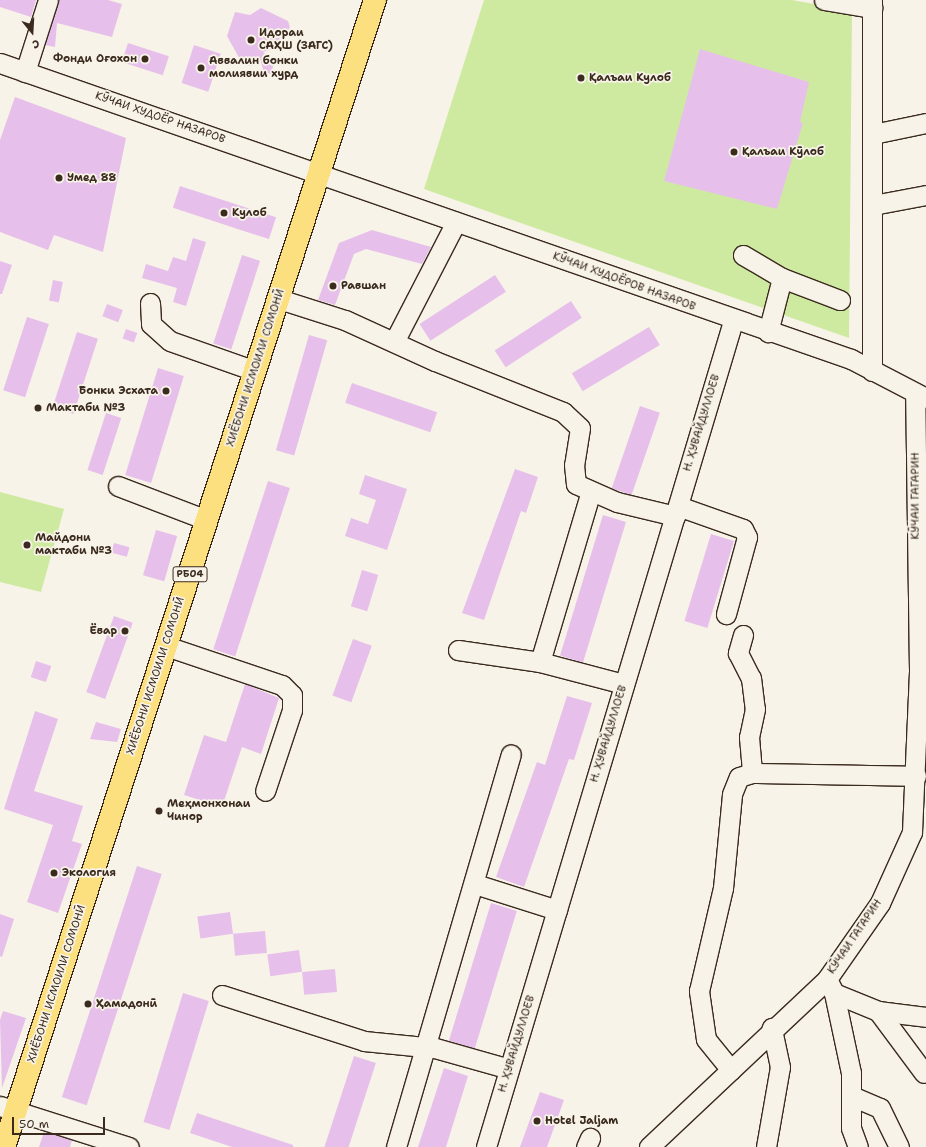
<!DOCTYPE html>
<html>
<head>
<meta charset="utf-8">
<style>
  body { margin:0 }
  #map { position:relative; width:926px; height:1147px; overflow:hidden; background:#f7f3e8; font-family:"Shantell Sans",sans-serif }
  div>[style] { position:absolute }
  .green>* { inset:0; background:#ceeaa1 }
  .building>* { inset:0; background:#e6c0ea; transform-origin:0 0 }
  .roads { filter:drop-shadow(1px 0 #3b2a1e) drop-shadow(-1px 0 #3b2a1e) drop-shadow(0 1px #3b2a1e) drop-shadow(0 -1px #3b2a1e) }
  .minor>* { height:19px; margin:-9.5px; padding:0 9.5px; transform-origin:9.5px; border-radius:9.5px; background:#f7f3e8 }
  .major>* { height:22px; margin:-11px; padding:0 11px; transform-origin:11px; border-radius:11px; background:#fce080 }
  .dots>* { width:11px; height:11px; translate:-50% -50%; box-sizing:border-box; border:2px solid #f7f3e8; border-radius:50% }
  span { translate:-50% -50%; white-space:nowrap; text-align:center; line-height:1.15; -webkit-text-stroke:3.5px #f7f3e8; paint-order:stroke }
  .shield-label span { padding:1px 3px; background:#f7f3e8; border:1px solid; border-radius:3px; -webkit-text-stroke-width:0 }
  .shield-label { font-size:10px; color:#3b2a1e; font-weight:700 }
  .poi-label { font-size:11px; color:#3b2a1e; font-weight:700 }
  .left { translate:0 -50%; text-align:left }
  .right { translate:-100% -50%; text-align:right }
  .street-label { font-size:11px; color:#3b2a1e }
  .north { position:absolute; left:12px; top:12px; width:40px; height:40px; -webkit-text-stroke:3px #f7f3e8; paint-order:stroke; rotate:162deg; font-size:11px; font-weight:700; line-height:16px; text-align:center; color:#3b2a1e }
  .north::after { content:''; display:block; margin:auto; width:14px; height:18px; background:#3b2a1e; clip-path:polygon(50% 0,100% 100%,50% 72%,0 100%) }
  .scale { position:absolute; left:12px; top:1117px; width:93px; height:18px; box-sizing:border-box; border:2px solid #3b2a1e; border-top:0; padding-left:5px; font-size:12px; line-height:14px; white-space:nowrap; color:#3b2a1e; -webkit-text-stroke:3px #f7f3e8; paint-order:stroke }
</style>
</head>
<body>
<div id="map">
  <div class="green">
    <div style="clip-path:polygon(484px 0,792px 0,852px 11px,849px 338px,424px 189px)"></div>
    <div style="clip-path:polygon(0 492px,64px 509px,41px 592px,0 582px)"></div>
  </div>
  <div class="building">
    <div style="clip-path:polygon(0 0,36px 0,31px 17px,0 7px)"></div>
    <div style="clip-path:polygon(59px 0,108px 0,122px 4px,112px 37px,57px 23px,55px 47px,45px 45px)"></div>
    <div style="clip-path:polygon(261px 8px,288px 21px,290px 27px,287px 32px,282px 32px,276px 48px,263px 52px,274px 63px,271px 74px,264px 72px,260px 59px,251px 66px,242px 63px,227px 36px,235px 12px,250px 15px)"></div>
    <div style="left:128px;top:43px;width:43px;height:20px;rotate:18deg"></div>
    <div style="left:194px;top:45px;width:28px;height:40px;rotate:18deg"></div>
    <div style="clip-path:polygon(700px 49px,809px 82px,800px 122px,803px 123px,777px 209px,664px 181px)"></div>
    <div style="clip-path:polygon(15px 97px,126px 138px,103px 252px,54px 235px,48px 250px,0 232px,0 140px)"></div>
    <div style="left:180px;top:186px;width:101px;height:23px;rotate:18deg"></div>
    <div style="clip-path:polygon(372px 230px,431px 247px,422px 264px,366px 249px,354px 254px,335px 305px,318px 300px,339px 243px)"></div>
    <div style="clip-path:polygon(193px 238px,206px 242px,186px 306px,173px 302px,177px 288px,142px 278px,146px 264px,168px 271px,173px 257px,186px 261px)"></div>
    <div style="left:242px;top:255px;width:19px;height:93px;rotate:18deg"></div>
    <div style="clip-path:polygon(0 261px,12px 265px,2px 294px,0 294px)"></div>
    <div style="left:495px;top:275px;width:20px;height:90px;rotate:57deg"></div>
    <div style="left:53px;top:280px;width:10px;height:21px;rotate:11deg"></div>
    <div style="left:571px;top:301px;width:20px;height:91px;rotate:57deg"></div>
    <div style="left:107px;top:304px;width:17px;height:13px;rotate:21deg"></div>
    <div style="left:27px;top:317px;width:23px;height:77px;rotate:18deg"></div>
    <div style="left:649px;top:327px;width:21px;height:90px;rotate:59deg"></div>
    <div style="left:126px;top:329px;width:12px;height:10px;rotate:20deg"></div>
    <div style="left:77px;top:332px;width:22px;height:79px;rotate:18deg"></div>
    <div style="left:309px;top:335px;width:19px;height:120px;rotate:16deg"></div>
    <div style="left:158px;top:368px;width:27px;height:112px;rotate:17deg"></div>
    <div style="left:352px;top:383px;width:90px;height:21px;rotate:19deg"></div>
    <div style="left:640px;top:406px;width:21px;height:87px;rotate:19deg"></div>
    <div style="left:106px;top:413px;width:16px;height:60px;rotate:18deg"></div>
    <div style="clip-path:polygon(515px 469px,538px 477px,526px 513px,521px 511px,484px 620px,462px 613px)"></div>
    <div style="clip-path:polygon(365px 475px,407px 489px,387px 550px,345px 536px,351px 518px,368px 524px,376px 500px,359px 494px)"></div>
    <div style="left:268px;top:481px;width:23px;height:177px;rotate:18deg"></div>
    <div style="left:603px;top:515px;width:24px;height:147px;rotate:17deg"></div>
    <div style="left:156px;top:530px;width:22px;height:47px;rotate:16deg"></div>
    <div style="left:711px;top:534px;width:24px;height:91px;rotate:17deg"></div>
    <div style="left:114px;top:543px;width:16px;height:10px;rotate:15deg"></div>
    <div style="left:362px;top:570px;width:17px;height:38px;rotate:17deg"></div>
    <div style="left:114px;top:616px;width:20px;height:81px;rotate:20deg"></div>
    <div style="left:353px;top:639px;width:20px;height:60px;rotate:20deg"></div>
    <div style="left:36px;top:661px;width:16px;height:17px;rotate:18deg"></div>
    <div style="clip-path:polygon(245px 684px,279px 698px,261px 754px,242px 747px,222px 807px,184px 795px,204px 735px,226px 742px)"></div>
    <div style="clip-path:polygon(567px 696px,592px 703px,574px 760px,569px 759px,524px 887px,496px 877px,537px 762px,545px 765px)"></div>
    <div style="clip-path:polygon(35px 711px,58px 719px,34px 791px,83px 806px,72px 841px,82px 844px,58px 913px,27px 902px,53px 825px,4px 809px)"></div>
    <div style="clip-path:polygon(96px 722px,121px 729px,117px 742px,90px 739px)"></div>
    <div style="left:137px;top:866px;width:26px;height:243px;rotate:18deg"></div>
    <div style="left:491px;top:903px;width:27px;height:144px;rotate:17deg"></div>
    <div style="left:230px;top:912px;width:22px;height:33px;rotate:82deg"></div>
    <div style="clip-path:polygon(0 914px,14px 919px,2px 957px,0 956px)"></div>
    <div style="left:265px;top:931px;width:22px;height:32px;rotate:85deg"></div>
    <div style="left:299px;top:950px;width:22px;height:32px;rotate:82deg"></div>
    <div style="left:335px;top:969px;width:23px;height:33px;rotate:85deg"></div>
    <div style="left:183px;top:993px;width:27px;height:135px;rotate:17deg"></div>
    <div style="clip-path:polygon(3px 1011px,26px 1018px,2px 1088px,0 1020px)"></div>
    <div style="left:354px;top:1056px;width:23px;height:96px;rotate:18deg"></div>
    <div style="clip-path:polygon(444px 1068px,468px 1076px,446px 1147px,418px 1147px)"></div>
    <div style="clip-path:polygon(540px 1092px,564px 1100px,547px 1147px,520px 1147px)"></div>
    <div style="clip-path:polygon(197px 1113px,293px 1145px,293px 1147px,232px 1147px,190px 1133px)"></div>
    <div style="clip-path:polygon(44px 1132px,72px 1140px,70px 1147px,39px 1147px)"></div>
  </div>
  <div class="roads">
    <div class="minor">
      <div style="left:824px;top:0;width:49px;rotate:9.5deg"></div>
      <div style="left:0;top:63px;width:901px;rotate:19.18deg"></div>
      <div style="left:851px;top:359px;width:85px;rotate:27.5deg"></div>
      <div style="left:25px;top:72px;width:76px;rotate:-72.3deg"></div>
      <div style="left:873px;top:134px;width:54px;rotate:-11.7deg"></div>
      <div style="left:873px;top:205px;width:54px;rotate:-10.7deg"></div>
      <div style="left:743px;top:255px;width:45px;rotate:30.5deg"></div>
      <div style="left:782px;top:278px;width:56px;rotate:104.5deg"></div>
      <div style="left:782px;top:278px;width:62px;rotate:20.8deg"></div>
      <div style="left:279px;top:299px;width:69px;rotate:17.7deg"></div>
      <div style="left:345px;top:320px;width:99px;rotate:24.5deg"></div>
      <div style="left:435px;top:361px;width:138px;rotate:21.7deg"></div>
      <div style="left:563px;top:412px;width:23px;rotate:43deg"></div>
      <div style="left:580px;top:428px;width:37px;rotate:99deg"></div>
      <div style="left:574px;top:465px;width:19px;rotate:84deg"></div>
      <div style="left:576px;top:484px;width:45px;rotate:23.7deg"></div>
      <div style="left:617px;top:502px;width:60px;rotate:13.6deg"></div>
      <div style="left:150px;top:303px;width:21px;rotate:87deg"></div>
      <div style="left:151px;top:324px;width:25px;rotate:42deg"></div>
      <div style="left:170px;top:341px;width:90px;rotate:19.4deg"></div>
      <div style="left:394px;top:342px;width:135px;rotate:-62.7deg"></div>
      <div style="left:872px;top:371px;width:371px;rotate:-90deg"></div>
      <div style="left:118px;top:486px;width:95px;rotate:20.9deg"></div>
      <div style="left:678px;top:506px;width:69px;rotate:19.5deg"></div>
      <div style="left:743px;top:529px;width:9px;rotate:63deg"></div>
      <div style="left:747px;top:537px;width:80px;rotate:105.3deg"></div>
      <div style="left:743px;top:635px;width:19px;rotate:106deg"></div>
      <div style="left:738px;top:653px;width:28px;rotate:63deg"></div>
      <div style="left:751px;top:678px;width:31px;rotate:83deg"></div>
      <div style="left:755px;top:709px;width:29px;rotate:102deg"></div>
      <div style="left:749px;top:737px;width:36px;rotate:85deg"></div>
      <div style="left:166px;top:646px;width:122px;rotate:18.6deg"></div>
      <div style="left:282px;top:685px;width:14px;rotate:45deg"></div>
      <div style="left:292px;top:695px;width:15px;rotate:90deg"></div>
      <div style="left:292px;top:710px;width:85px;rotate:108.4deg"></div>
      <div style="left:458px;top:650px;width:83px;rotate:8.3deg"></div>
      <div style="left:540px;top:662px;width:87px;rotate:14.7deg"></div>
      <div style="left:540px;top:662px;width:178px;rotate:-73.4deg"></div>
      <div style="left:475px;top:884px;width:86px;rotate:17.6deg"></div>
      <div style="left:827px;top:979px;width:16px;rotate:63deg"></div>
      <div style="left:834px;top:993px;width:82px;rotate:78deg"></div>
      <div style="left:851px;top:1073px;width:55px;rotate:90deg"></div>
      <div style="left:851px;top:1128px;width:20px;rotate:70deg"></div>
      <div style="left:834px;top:993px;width:48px;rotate:22.2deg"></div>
      <div style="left:878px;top:1011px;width:48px;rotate:7.1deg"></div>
      <div style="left:222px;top:995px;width:149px;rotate:17.9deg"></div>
      <div style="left:364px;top:1041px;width:71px;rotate:5.6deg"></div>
      <div style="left:435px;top:1048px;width:77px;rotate:15.8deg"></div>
      <div style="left:878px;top:1011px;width:77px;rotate:53.4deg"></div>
      <div style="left:731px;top:1070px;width:40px;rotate:-129deg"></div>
      <div style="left:706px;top:1039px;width:49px;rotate:-98.3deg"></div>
      <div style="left:699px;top:991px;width:106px;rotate:-76.9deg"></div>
      <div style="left:723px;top:888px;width:94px;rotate:-84.5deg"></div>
      <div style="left:732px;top:794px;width:18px;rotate:-68deg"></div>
      <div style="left:739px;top:777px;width:14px;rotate:-17deg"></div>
      <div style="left:752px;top:773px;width:164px;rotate:1deg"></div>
      <div style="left:854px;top:1097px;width:28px;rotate:23deg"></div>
      <div style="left:880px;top:1108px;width:43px;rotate:64deg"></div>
      <div style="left:0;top:1106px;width:135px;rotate:17.6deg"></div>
      <div style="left:396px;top:1147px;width:409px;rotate:-73.7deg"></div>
      <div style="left:486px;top:1147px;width:862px;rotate:-73.35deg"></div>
      <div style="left:586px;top:1147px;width:10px;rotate:-66deg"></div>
      <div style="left:649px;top:1147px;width:245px;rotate:-43.3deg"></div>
      <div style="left:827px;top:979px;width:93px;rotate:-55.1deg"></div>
      <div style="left:880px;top:903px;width:78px;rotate:-65.7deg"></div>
      <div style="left:912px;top:832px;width:163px;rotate:-87.5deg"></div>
      <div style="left:919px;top:669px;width:276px;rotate:-90.8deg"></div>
      <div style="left:766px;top:1147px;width:81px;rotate:-80.1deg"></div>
      <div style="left:780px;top:1067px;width:40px;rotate:-102deg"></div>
    </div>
    <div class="major">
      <div style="left:4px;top:1147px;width:1206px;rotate:-72.08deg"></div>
    </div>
  </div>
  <div class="dots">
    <div style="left:251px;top:40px;background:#3b2a1e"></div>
    <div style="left:145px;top:59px;background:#3b2a1e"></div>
    <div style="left:201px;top:68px;background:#3b2a1e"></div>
    <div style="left:581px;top:78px;background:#3b2a1e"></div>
    <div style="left:734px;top:152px;background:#3b2a1e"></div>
    <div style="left:59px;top:178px;background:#3b2a1e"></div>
    <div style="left:224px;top:213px;background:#3b2a1e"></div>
    <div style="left:333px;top:286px;background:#3b2a1e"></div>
    <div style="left:166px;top:391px;background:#3b2a1e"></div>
    <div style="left:38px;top:408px;background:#3b2a1e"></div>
    <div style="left:27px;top:545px;background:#3b2a1e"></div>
    <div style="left:125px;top:631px;background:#3b2a1e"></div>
    <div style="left:159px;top:811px;background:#3b2a1e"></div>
    <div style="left:54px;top:873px;background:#3b2a1e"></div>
    <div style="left:88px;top:1004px;background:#3b2a1e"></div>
    <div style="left:537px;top:1121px;background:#3b2a1e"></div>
  </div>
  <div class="shield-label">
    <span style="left:190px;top:574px">РБ04</span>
  </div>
  <div class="poi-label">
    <span class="left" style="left:259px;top:40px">Идораи<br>САҲШ (ЗАГС)</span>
    <span class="right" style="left:137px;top:59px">Фонди Оғохон</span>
    <span class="left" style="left:209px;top:68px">Аввалин бонки<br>молиявии хурд</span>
    <span class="left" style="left:589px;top:78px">Қалъаи Кулоб</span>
    <span class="left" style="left:742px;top:152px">Қалъаи Кӯлоб</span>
    <span class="left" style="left:67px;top:178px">Умед 88</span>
    <span class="left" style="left:232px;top:213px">Кулоб</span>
    <span class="left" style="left:341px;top:286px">Равшан</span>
    <span class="right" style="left:158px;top:391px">Бонки Эсхата</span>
    <span class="left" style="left:46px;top:408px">Мактаби №3</span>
    <span class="left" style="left:35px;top:545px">Майдони<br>мактаби №3</span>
    <span class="right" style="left:117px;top:631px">Ёвар</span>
    <span class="left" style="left:167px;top:811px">Меҳмонхонаи<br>Чинор</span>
    <span class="left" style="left:62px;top:873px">Экология</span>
    <span class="left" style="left:96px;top:1004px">Ҳамадонӣ</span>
    <span class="left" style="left:545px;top:1121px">Hotel Jaljam</span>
  </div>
  <div class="street-label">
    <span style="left:160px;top:118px;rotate:19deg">КӮЧАИ ХУДОЁР НАЗАРОВ</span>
    <span style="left:624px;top:282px;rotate:20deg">КӮЧАИ ХУДОЁРОВ НАЗАРОВ</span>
    <span style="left:256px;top:368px;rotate:-72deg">ХИЁБОНИ ИСМОИЛИ СОМОНӢ</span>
    <span style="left:702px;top:423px;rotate:-73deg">Н. ҲУВАЙДУЛЛОЕВ</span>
    <span style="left:916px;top:496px;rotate:-90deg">КӮЧАИ ГАГАРИН</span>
    <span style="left:156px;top:676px;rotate:-72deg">ХИЁБОНИ ИСМОИЛИ СОМОНӢ</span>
    <span style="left:609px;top:734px;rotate:-73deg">Н. ҲУВАЙДУЛЛОЕВ</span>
    <span style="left:855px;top:937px;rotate:-56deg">КӮЧАИ ГАГАРИН</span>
    <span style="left:57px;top:984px;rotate:-72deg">ХИЁБОНИ ИСМОИЛИ СОМОНӢ</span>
    <span style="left:517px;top:1044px;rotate:-73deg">Н. ҲУВАЙДУЛЛОЕВ</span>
  </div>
  <div class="north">С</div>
  <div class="scale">50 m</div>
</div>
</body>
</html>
